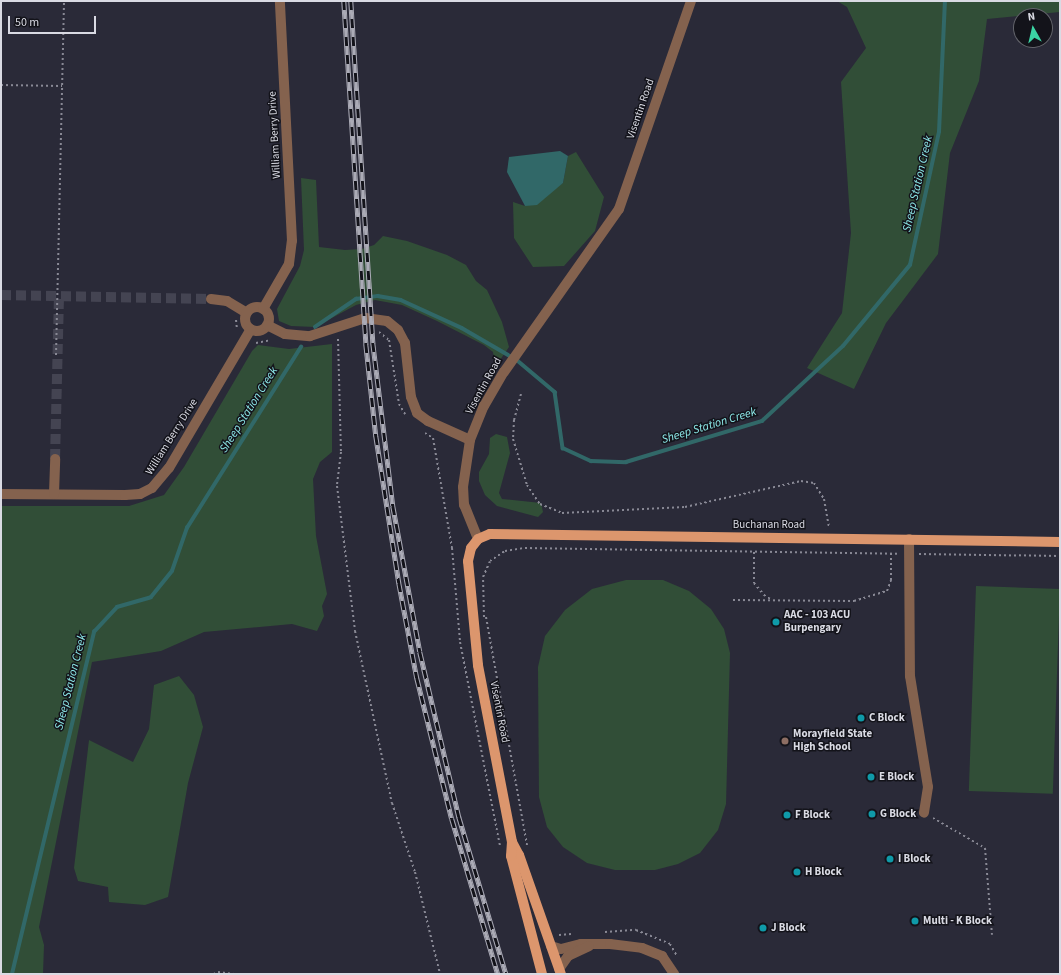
<!DOCTYPE html>
<html>
<head>
<meta charset="utf-8">
<style>
  body { margin:0 }
  #map { position:relative; width:1061px; height:975px; overflow:hidden; background:#2a2a38; font-family:"Source Sans 3",sans-serif }
  div>[style] { position:absolute }
  .green>* { inset:0; background:#314e37; transform-origin:0 0 }
  .water>* { inset:0; background:#316868 }
  .stream>* { height:3.5px; margin:-1.75px; padding:0 1.75px; transform-origin:1.75px; border-radius:1.75px; background:#316868 }
  .minor-tunnel>* { height:10px; margin-top:-5px; transform-origin:0; background:repeating-linear-gradient(90deg,#444452 0 10px,transparent 0 15px) }
  .path>* { height:2px; margin-top:-1px; transform-origin:0; background:repeating-linear-gradient(90deg,#898995 0 2px,transparent 0 5px) }
  .minor>* { height:10px; margin:-5px; padding:0 5px; transform-origin:5px; border-radius:5px; background:#84624e }
  .minor>.ring { margin:-5px; padding:0; box-sizing:content-box; background:none; border:10px solid #84624e; border-radius:50% }
  .major>* { height:10px; margin:-5px; padding:0 5px; transform-origin:5px; border-radius:5px; background:#dc966d }
  .rail>* { height:4.5px; margin-top:-2.25px; transform-origin:0; background:repeating-linear-gradient(90deg,#13131a 0 9px,#ababb6 0 18px); box-sizing:border-box; border-block:1px solid #ababb6 }
  .dots>* { width:11px; height:11px; translate:-50% -50%; box-sizing:border-box; border:2px solid #13131a; border-radius:50% }
  span { translate:-50% -50%; white-space:nowrap; text-align:center; line-height:1.15; -webkit-text-stroke:3px #13131a; paint-order:stroke }
  .street-label { font-size:11px; color:#d9dae3 }
  .poi-label { font-size:11px; color:#d9dae3; font-weight:700 }
  .left { translate:0 -50%; text-align:left }
  .water-label { font-size:12px; color:#8de9e9; font-style:italic }
  .frame { position:absolute; inset:0; border:2px solid #d9dae3; pointer-events:none }
  .north { position:absolute; left:1013px; top:8px; width:40px; height:40px; box-sizing:border-box; background:#13131a; border:1px solid #62636a; border-radius:50%; rotate:352deg; font-size:11px; font-weight:700; line-height:16px; text-align:center; color:#d9dae3 }
  .north::after { content:''; display:block; margin:auto; width:14px; height:18px; background:#3bd4a4; clip-path:polygon(50% 0,100% 100%,50% 72%,0 100%) }
  .scale { position:absolute; left:8px; top:16px; width:88px; height:18px; box-sizing:border-box; border:2px solid #d9dae3; border-top:0; padding-left:5px; font-size:12px; line-height:14px; white-space:nowrap; color:#d9dae3; -webkit-text-stroke:3px #13131a; paint-order:stroke }
</style>
</head>
<body>
<div id="map">
  <div class="green">
    <div style="clip-path:polygon(837px 1px,1060px 1px,1060px 12px,987px 19px,979px 81px,950px 153px,938px 254px,886px 323px,854px 389px,807px 368px,842px 313px,851px 233px,841px 82px,866px 48px,847px 7px)"></div>
    <div style="clip-path:polygon(576px 152px,604px 197px,595px 231px,564px 266px,533px 267px,514px 238px,513px 202px,525px 206px,563px 183px,568px 156px)"></div>
    <div style="clip-path:polygon(301px 178px,316px 180px,319px 247px,345px 250px,362px 249px,374px 245px,383px 236px,407px 241px,447px 255px,466px 265px,476px 281px,487px 290px,502px 322px,509px 347px,500px 360px,494px 359px,493px 352px,484px 345px,437px 321px,402px 305px,375px 300px,356px 305px,315px 327px,291px 326px,279px 321px,277px 309px,300px 266px,304px 250px)"></div>
    <div style="clip-path:polygon(332px 344px,332px 452px,320px 462px,313px 479px,316px 536px,327px 594px,322px 606px,324px 616px,317px 631px,292px 624px,204px 632px,161px 651px,92px 662px,39px 927px,44px 945px,43px 974px,1px 974px,1px 506px,129px 506px,164px 495px,184px 467px,252px 351px,258px 345px,289px 349px)"></div>
    <div style="clip-path:polygon(496px 434px,507px 437px,510px 453px,499px 493px,502px 499px,541px 503px,543px 512px,538px 517px,497px 506px,485px 495px,479px 481px,479px 472px,489px 454px,490px 438px)"></div>
    <div style="clip-path:polygon(626px 580px,663px 580px,689px 591px,711px 609px,724px 629px,730px 653px,726px 804px,718px 830px,700px 853px,678px 864px,655px 870px,615px 870px,587px 863px,563px 847px,547px 827px,539px 797px,538px 667px,545px 636px,565px 610px,592px 589px)"></div>
    <div style="left:976px;top:586px;width:84px;height:205px;rotate:2deg"></div>
    <div style="clip-path:polygon(179px 676px,194px 695px,203px 727px,188px 783px,168px 897px,145px 905px,109px 902px,108px 887px,78px 881px,74px 868px,89px 740px,133px 762px,149px 729px,154px 685px)"></div>
  </div>
  <div class="water">
    <div style="clip-path:polygon(560px 151px,568px 156px,563px 183px,537px 205px,525px 206px,507px 172px,509px 157px)"></div>
  </div>
  <div class="stream">
    <div style="left:315px;top:327px;width:50px;rotate:-34.3deg"></div>
    <div style="left:356px;top:299px;width:22px;rotate:-8deg"></div>
    <div style="left:378px;top:296px;width:23px;rotate:10deg"></div>
    <div style="left:401px;top:300px;width:67px;rotate:24.7deg"></div>
    <div style="left:462px;top:328px;width:64px;rotate:30.2deg"></div>
    <div style="left:517px;top:360px;width:50px;rotate:40.1deg"></div>
    <div style="left:555px;top:392px;width:57px;rotate:81.9deg"></div>
    <div style="left:563px;top:448px;width:31px;rotate:25deg"></div>
    <div style="left:591px;top:461px;width:35px;rotate:2deg"></div>
    <div style="left:626px;top:462px;width:142px;rotate:-16.8deg"></div>
    <div style="left:762px;top:421px;width:110px;rotate:-42.8deg"></div>
    <div style="left:843px;top:346px;width:105px;rotate:-50.4deg"></div>
    <div style="left:910px;top:265px;width:136px;rotate:-77.7deg"></div>
    <div style="left:939px;top:132px;width:131px;rotate:-87.4deg"></div>
    <div style="left:12px;top:974px;width:352px;rotate:-76.5deg"></div>
    <div style="left:94px;top:632px;width:34px;rotate:-47deg"></div>
    <div style="left:117px;top:607px;width:35px;rotate:-16deg"></div>
    <div style="left:151px;top:597px;width:33px;rotate:-51deg"></div>
    <div style="left:172px;top:571px;width:46px;rotate:-70.8deg"></div>
    <div style="left:187px;top:528px;width:214px;rotate:-57.8deg"></div>
  </div>
  <div class="minor-tunnel">
    <div style="left:1px;top:295px;width:210px;rotate:1.1deg"></div>
    <div style="left:55px;top:459px;width:163px;rotate:-88.6deg"></div>
  </div>
  <div class="path">
    <div style="left:1px;top:85px;width:61px;rotate:0.9deg"></div>
    <div style="left:236px;top:320px;width:10px;rotate:84deg"></div>
    <div style="left:379px;top:332px;width:13px;rotate:39deg"></div>
    <div style="left:389px;top:340px;width:65px;rotate:81.1deg"></div>
    <div style="left:399px;top:404px;width:12px;rotate:59deg"></div>
    <div style="left:338px;top:339px;width:113px;rotate:88.5deg"></div>
    <div style="left:341px;top:452px;width:34px;rotate:97deg"></div>
    <div style="left:337px;top:486px;width:146px;rotate:82.9deg"></div>
    <div style="left:355px;top:631px;width:176px;rotate:77.9deg"></div>
    <div style="left:392px;top:803px;width:73px;rotate:71.6deg"></div>
    <div style="left:415px;top:872px;width:105px;rotate:76.2deg"></div>
    <div style="left:256px;top:343px;width:15px;rotate:-11deg"></div>
    <div style="left:56px;top:355px;width:354px;rotate:-88.7deg"></div>
    <div style="left:521px;top:394px;width:27px;rotate:105deg"></div>
    <div style="left:514px;top:420px;width:19px;rotate:93deg"></div>
    <div style="left:513px;top:439px;width:48px;rotate:73.1deg"></div>
    <div style="left:527px;top:485px;width:23px;rotate:56deg"></div>
    <div style="left:540px;top:504px;width:24px;rotate:22deg"></div>
    <div style="left:562px;top:513px;width:123px;rotate:-2.8deg"></div>
    <div style="left:685px;top:507px;width:119px;rotate:-12.6deg"></div>
    <div style="left:801px;top:481px;width:13px;rotate:9deg"></div>
    <div style="left:814px;top:483px;width:19px;rotate:58deg"></div>
    <div style="left:824px;top:499px;width:29px;rotate:80deg"></div>
    <div style="left:425px;top:433px;width:9px;rotate:32deg"></div>
    <div style="left:433px;top:438px;width:112px;rotate:80.2deg"></div>
    <div style="left:452px;top:548px;width:94px;rotate:85.1deg"></div>
    <div style="left:460px;top:642px;width:208px;rotate:78.9deg"></div>
    <div style="left:754px;top:552px;width:31px;rotate:90deg"></div>
    <div style="left:754px;top:583px;width:16px;rotate:50deg"></div>
    <div style="left:764px;top:595px;width:9px;rotate:32deg"></div>
    <div style="left:919px;top:554px;width:141px;rotate:0.8deg"></div>
    <div style="left:733px;top:600px;width:121px;rotate:0.5deg"></div>
    <div style="left:854px;top:601px;width:34px;rotate:-17deg"></div>
    <div style="left:887px;top:591px;width:12px;rotate:-70deg"></div>
    <div style="left:891px;top:580px;width:26px;rotate:-90deg"></div>
    <div style="left:484px;top:617px;width:40px;rotate:-91.4deg"></div>
    <div style="left:483px;top:577px;width:17px;rotate:-66deg"></div>
    <div style="left:490px;top:561px;width:18px;rotate:-34deg"></div>
    <div style="left:505px;top:551px;width:20px;rotate:-9deg"></div>
    <div style="left:525px;top:548px;width:374px;rotate:0.9deg"></div>
    <div style="left:486px;top:617px;width:233px;rotate:79.8deg"></div>
    <div style="left:933px;top:818px;width:60px;rotate:30deg"></div>
    <div style="left:985px;top:848px;width:87px;rotate:85.4deg"></div>
    <div style="left:605px;top:932px;width:31px;rotate:-4deg"></div>
    <div style="left:636px;top:930px;width:37px;rotate:22deg"></div>
    <div style="left:670px;top:944px;width:14px;rotate:60deg"></div>
    <div style="left:559px;top:935px;width:12px;rotate:-5deg"></div>
    <div style="left:214px;top:974px;width:4px;rotate:-27deg"></div>
    <div style="left:218px;top:972px;width:16px;rotate:7deg"></div>
  </div>
  <div class="minor">
    <div style="left:211px;top:299px;width:16px;rotate:7deg"></div>
    <div style="left:227px;top:301px;width:23px;rotate:31deg"></div>
    <div class="ring" style="left:245px;top:307px;width:14px;height:14px"></div>
    <div style="left:263px;top:309px;width:52px;rotate:-60deg"></div>
    <div style="left:289px;top:264px;width:23px;rotate:-83deg"></div>
    <div style="left:292px;top:241px;width:240px;rotate:-92.9deg"></div>
    <div style="left:267px;top:325px;width:20px;rotate:27deg"></div>
    <div style="left:285px;top:334px;width:25px;rotate:5deg"></div>
    <div style="left:310px;top:336px;width:58px;rotate:-18.1deg"></div>
    <div style="left:365px;top:318px;width:22px;rotate:8deg"></div>
    <div style="left:387px;top:321px;width:14px;rotate:39deg"></div>
    <div style="left:398px;top:330px;width:15px;rotate:62deg"></div>
    <div style="left:405px;top:343px;width:54px;rotate:83.7deg"></div>
    <div style="left:411px;top:397px;width:17px;rotate:69deg"></div>
    <div style="left:417px;top:413px;width:14px;rotate:36deg"></div>
    <div style="left:428px;top:421px;width:46px;rotate:24.3deg"></div>
    <div style="left:1px;top:494px;width:124px;rotate:0.5deg"></div>
    <div style="left:125px;top:495px;width:15px;rotate:-4deg"></div>
    <div style="left:140px;top:494px;width:13px;rotate:-27deg"></div>
    <div style="left:152px;top:488px;width:26px;rotate:-50deg"></div>
    <div style="left:169px;top:468px;width:161px;rotate:-59.5deg"></div>
    <div style="left:54px;top:494px;width:35px;rotate:-88deg"></div>
    <div style="left:478px;top:539px;width:37px;rotate:-112deg"></div>
    <div style="left:464px;top:505px;width:18px;rotate:-93deg"></div>
    <div style="left:463px;top:487px;width:48px;rotate:-81.5deg"></div>
    <div style="left:470px;top:440px;width:37px;rotate:-68deg"></div>
    <div style="left:484px;top:406px;width:39px;rotate:-60deg"></div>
    <div style="left:504px;top:372px;width:199px;rotate:-54.8deg"></div>
    <div style="left:619px;top:209px;width:220px;rotate:-70.9deg"></div>
    <div style="left:909px;top:539px;width:137px;rotate:89.6deg"></div>
    <div style="left:910px;top:676px;width:112px;rotate:80.8deg"></div>
    <div style="left:928px;top:787px;width:26px;rotate:99deg"></div>
    <div style="left:551px;top:946px;width:10px;rotate:17deg"></div>
    <div style="left:561px;top:949px;width:21px;rotate:-14deg"></div>
    <div style="left:581px;top:944px;width:29px"></div>
    <div style="left:610px;top:944px;width:32px;rotate:7deg"></div>
    <div style="left:642px;top:948px;width:22px;rotate:22deg"></div>
    <div style="left:662px;top:956px;width:22px;rotate:56deg"></div>
    <div style="left:559px;top:969px;width:16px;rotate:-55deg"></div>
    <div style="left:568px;top:956px;width:23px;rotate:-25deg"></div>
  </div>
  <div class="major">
    <div style="left:512px;top:842px;width:15px;rotate:62deg"></div>
    <div style="left:519px;top:855px;width:126px;rotate:70.6deg"></div>
    <div style="left:542px;top:974px;width:122px;rotate:-104.7deg"></div>
    <div style="left:511px;top:856px;width:14px;rotate:-86deg"></div>
    <div style="left:512px;top:842px;width:180px;rotate:-100.9deg"></div>
    <div style="left:478px;top:665px;width:104px;rotate:-95.5deg"></div>
    <div style="left:468px;top:561px;width:13px;rotate:-77deg"></div>
    <div style="left:471px;top:548px;width:11px;rotate:-52deg"></div>
    <div style="left:478px;top:539px;width:13px;rotate:-23deg"></div>
    <div style="left:490px;top:534px;width:570px;rotate:0.8deg"></div>
  </div>
  <div class="rail">
    <div style="left:344px;top:1px;width:344px;rotate:86.3deg"></div>
    <div style="left:366px;top:344px;width:93px;rotate:83.8deg"></div>
    <div style="left:376px;top:436px;width:149px;rotate:81.1deg"></div>
    <div style="left:399px;top:583px;width:97px;rotate:79.3deg"></div>
    <div style="left:417px;top:678px;width:145px;rotate:76.1deg"></div>
    <div style="left:452px;top:819px;width:162px;rotate:73.5deg"></div>
    <div style="left:351px;top:1px;width:343px;rotate:86.3deg"></div>
    <div style="left:373px;top:343px;width:164px;rotate:83deg"></div>
    <div style="left:393px;top:506px;width:148px;rotate:79.5deg"></div>
    <div style="left:420px;top:652px;width:170px;rotate:76.7deg"></div>
    <div style="left:459px;top:817px;width:164px;rotate:73.3deg"></div>
  </div>
  <div class="dots">
    <div style="left:776px;top:622px;background:#0f9aa8"></div>
    <div style="left:861px;top:718px;background:#0f9aa8"></div>
    <div style="left:785px;top:741px;background:#8d6e63"></div>
    <div style="left:871px;top:777px;background:#0f9aa8"></div>
    <div style="left:872px;top:814px;background:#0f9aa8"></div>
    <div style="left:787px;top:815px;background:#0f9aa8"></div>
    <div style="left:890px;top:859px;background:#0f9aa8"></div>
    <div style="left:797px;top:872px;background:#0f9aa8"></div>
    <div style="left:915px;top:921px;background:#0f9aa8"></div>
    <div style="left:763px;top:928px;background:#0f9aa8"></div>
  </div>
  <div class="street-label">
    <span style="left:641px;top:109px;rotate:-71deg">Visentin Road</span>
    <span style="left:275px;top:135px;rotate:-93deg">William Berry Drive</span>
    <span style="left:484px;top:386px;rotate:-61deg">Visentin Road</span>
    <span style="left:172px;top:437px;rotate:-58deg">William Berry Drive</span>
    <span style="left:769px;top:525px">Buchanan Road</span>
    <span style="left:499px;top:712px;rotate:79deg">Visentin Road</span>
  </div>
  <div class="poi-label">
    <span class="left" style="left:784px;top:622px">AAC - 103 ACU<br>Burpengary</span>
    <span class="left" style="left:869px;top:718px">C Block</span>
    <span class="left" style="left:793px;top:741px">Morayfield State<br>High School</span>
    <span class="left" style="left:879px;top:777px">E Block</span>
    <span class="left" style="left:880px;top:814px">G Block</span>
    <span class="left" style="left:795px;top:815px">F Block</span>
    <span class="left" style="left:898px;top:859px">I Block</span>
    <span class="left" style="left:805px;top:872px">H Block</span>
    <span class="left" style="left:923px;top:921px">Multi - K Block</span>
    <span class="left" style="left:771px;top:928px">J Block</span>
  </div>
  <div class="water-label">
    <span style="left:918px;top:184px;rotate:-77deg">Sheep Station Creek</span>
    <span style="left:249px;top:410px;rotate:-58deg">Sheep Station Creek</span>
    <span style="left:709px;top:426px;rotate:-17deg">Sheep Station Creek</span>
    <span style="left:71px;top:682px;rotate:-76deg">Sheep Station Creek</span>
  </div>
  <div class="frame"></div>
  <div class="north">N</div>
  <div class="scale">50 m</div>
</div>
</body>
</html>
